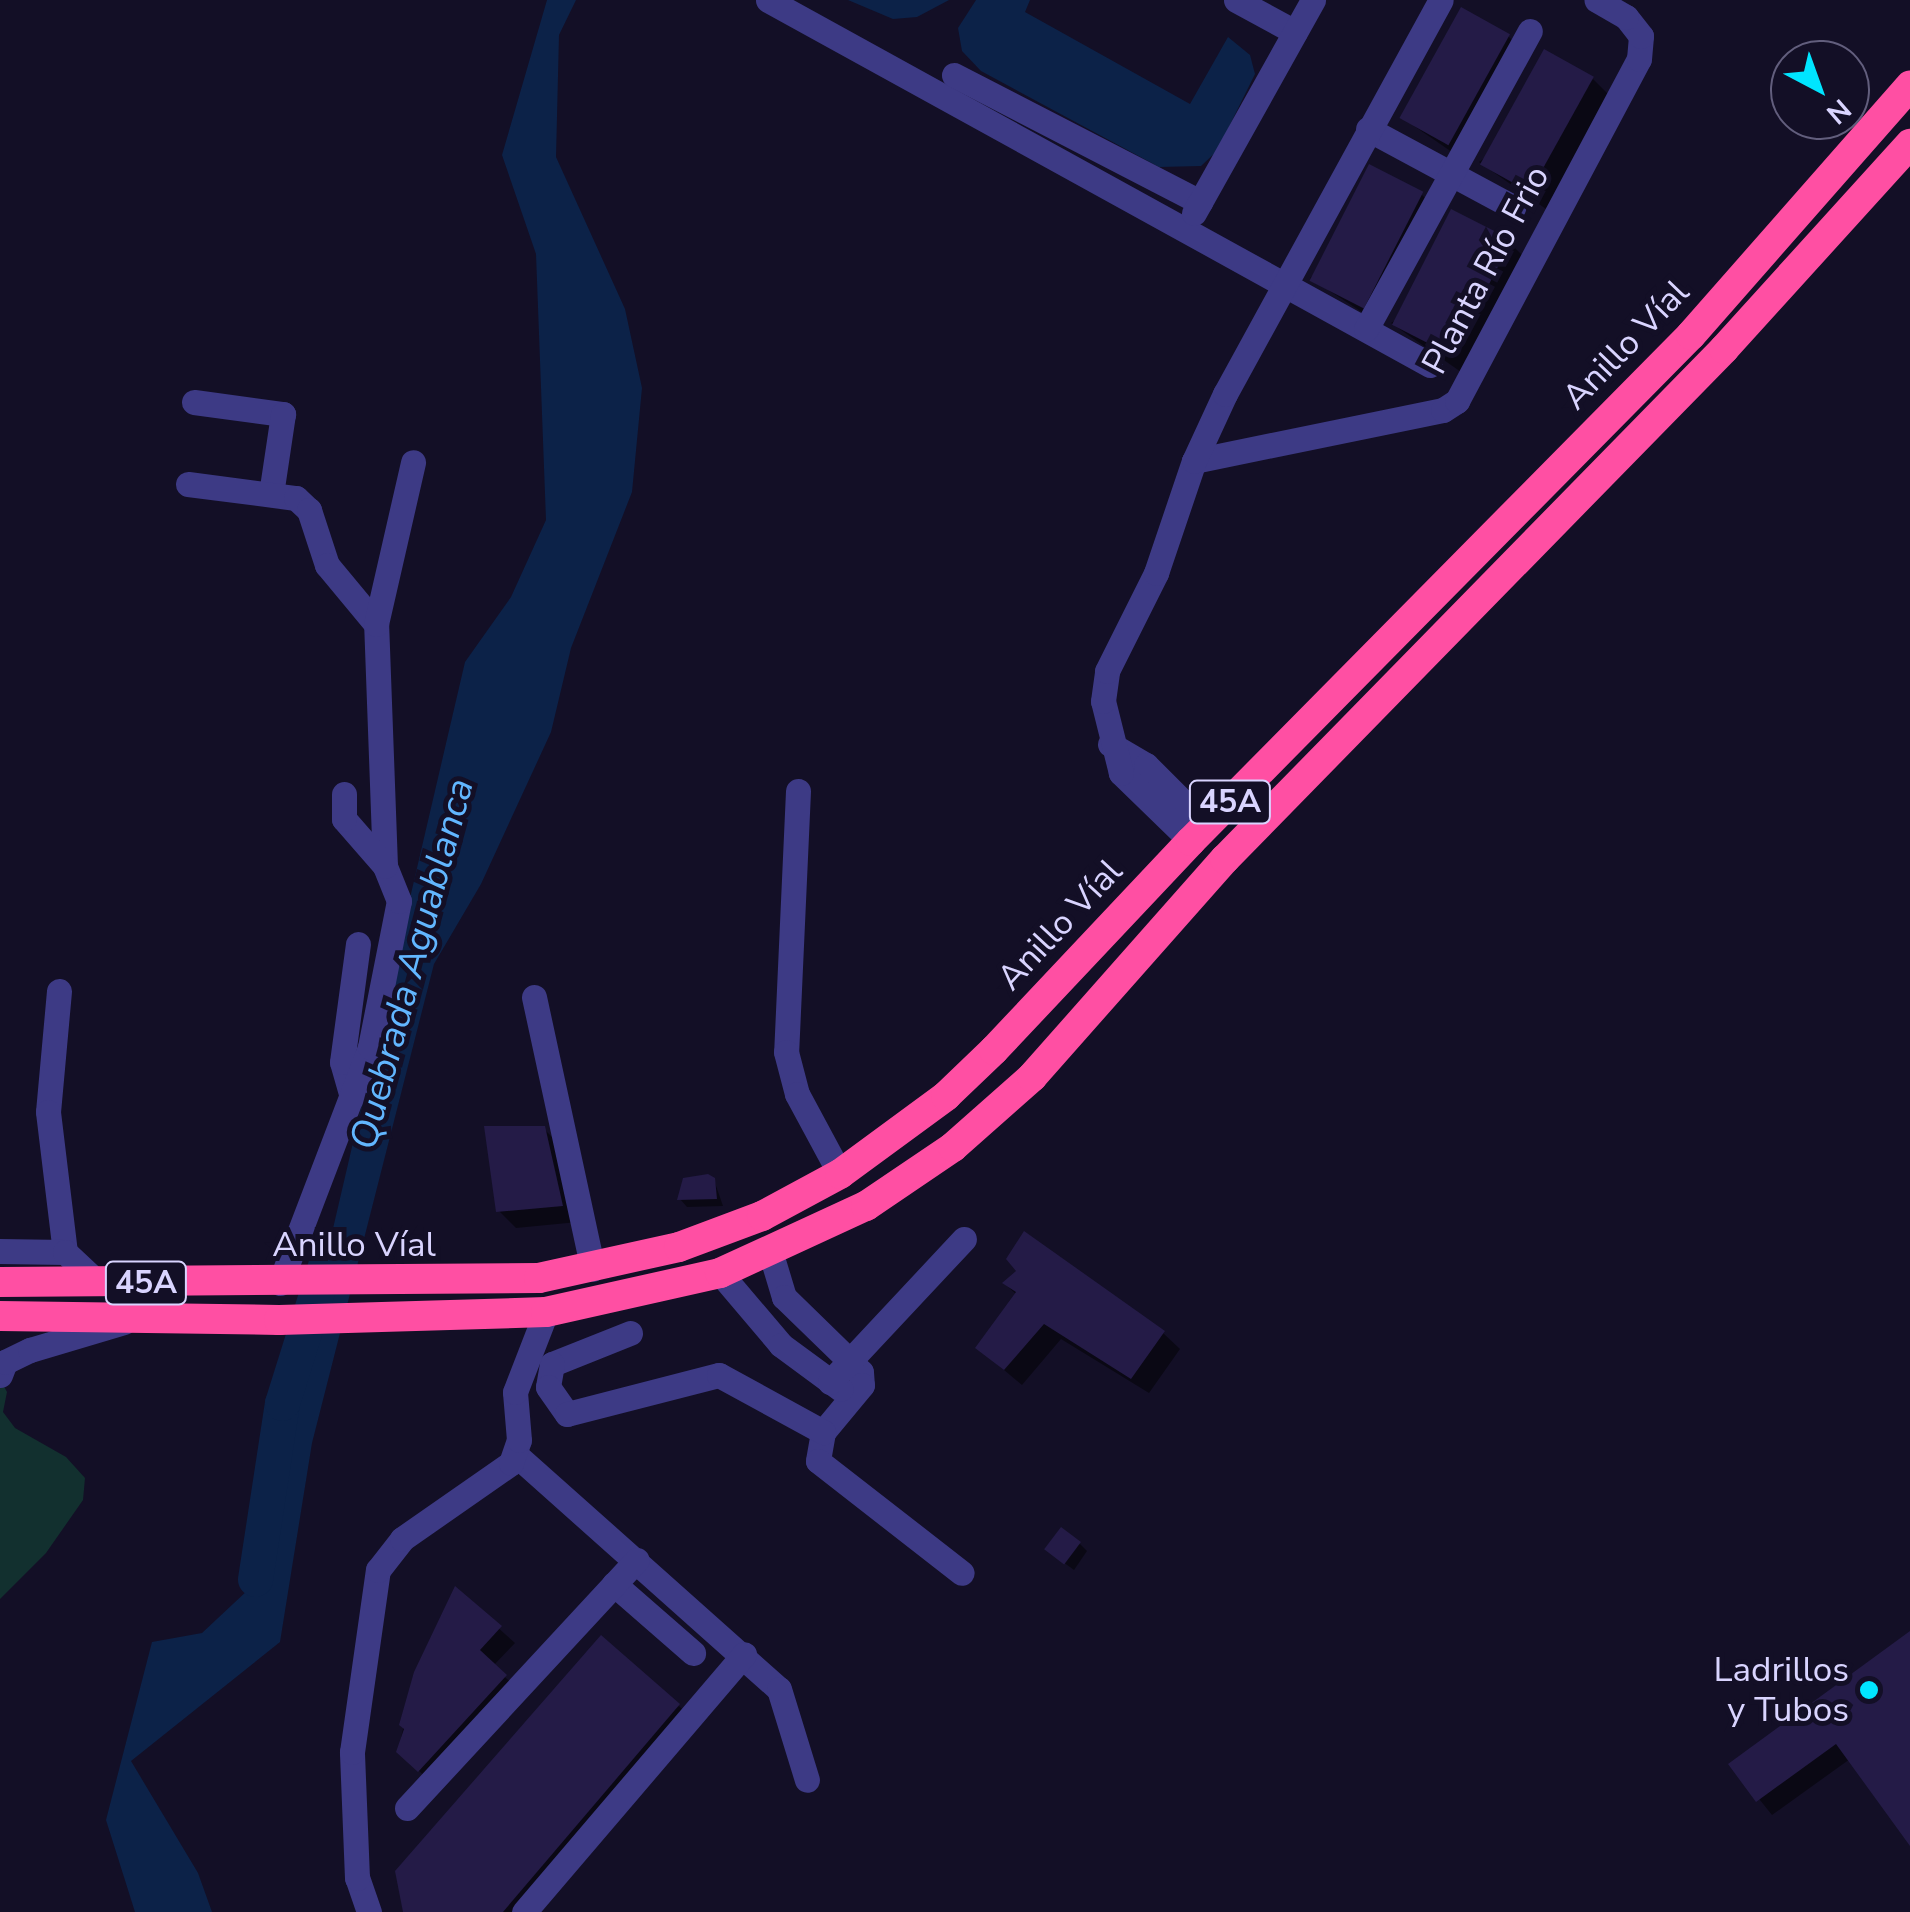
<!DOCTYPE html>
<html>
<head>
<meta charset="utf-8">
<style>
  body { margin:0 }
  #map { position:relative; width:1910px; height:1912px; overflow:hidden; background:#130f26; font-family:"Nunito Sans",sans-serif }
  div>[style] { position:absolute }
  .green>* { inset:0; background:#12302f }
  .water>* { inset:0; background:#0c2248 }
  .shadow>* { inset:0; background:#0007 }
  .river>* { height:35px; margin:-17.5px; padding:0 17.5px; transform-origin:17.5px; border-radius:17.5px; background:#0c2248 }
  .building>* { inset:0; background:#241b47; transform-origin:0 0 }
  .minor>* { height:25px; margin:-12.5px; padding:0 12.5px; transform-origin:12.5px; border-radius:12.5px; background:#3d3a85 }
  .highway>* { height:30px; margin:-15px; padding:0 15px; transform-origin:15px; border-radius:15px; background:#ff4fa3 }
  .dots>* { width:28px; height:28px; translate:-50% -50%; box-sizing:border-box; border:5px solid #130f26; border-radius:50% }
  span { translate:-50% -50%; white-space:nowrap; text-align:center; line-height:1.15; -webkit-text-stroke:10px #130f26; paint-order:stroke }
  .shield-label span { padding:2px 8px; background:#130f26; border:2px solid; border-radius:8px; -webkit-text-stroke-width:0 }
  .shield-label { font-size:32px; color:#d9d4ff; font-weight:700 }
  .street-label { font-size:35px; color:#d9d4ff }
  .poi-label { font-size:35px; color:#d9d4ff }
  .right { translate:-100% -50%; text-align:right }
  .water-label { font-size:38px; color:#62b6ff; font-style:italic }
  .north { position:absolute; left:1770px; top:40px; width:100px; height:100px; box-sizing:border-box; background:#130f26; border:2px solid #625e7d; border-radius:50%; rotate:139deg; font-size:28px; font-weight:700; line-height:40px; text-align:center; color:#d9d4ff }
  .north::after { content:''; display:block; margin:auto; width:35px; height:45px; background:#00e5ff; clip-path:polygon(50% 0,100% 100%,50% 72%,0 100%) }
</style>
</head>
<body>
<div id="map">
  <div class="green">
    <div style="clip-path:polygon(0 1379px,7px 1392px,3px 1412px,15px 1428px,66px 1457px,85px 1478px,83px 1500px,46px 1553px,0 1599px)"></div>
  </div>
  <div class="water">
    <div style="clip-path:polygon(547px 0,576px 0,559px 35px,556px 157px,625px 309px,642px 388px,632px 492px,571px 648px,551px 732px,481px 884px,434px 964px,312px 1443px,280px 1642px,131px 1761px,198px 1873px,212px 1912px,135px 1912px,106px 1820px,152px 1642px,202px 1633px,249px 1589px,465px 662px,511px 597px,546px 520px,536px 254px,502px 155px)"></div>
    <div style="clip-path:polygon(848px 0,949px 0,917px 17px,893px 19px)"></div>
    <div style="clip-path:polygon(976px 0,1030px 0,1025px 12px,1190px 104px,1228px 37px,1250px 55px,1255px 74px,1217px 151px,1201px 166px,1159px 167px,981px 71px,962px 51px,958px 28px)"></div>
  </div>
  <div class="shadow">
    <div style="clip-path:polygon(1508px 36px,1525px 53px,1465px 161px,1401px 117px)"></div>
    <div style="clip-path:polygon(1593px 79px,1609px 95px,1546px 209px,1479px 162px)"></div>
    <div style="clip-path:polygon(1421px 194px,1438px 211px,1377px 322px,1310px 278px)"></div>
    <div style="clip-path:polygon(1509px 242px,1526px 259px,1461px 372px,1391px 323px)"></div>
    <div style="clip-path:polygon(544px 1129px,561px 1146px,578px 1222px,516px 1228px,499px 1211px)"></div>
    <div style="clip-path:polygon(714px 1180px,723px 1206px,687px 1207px,680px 1199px)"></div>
    <div style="clip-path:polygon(1020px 1271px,1163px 1333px,1180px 1349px,1149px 1393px,1061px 1339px,1022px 1385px,978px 1348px,1017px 1295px,1005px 1284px)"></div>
    <div style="clip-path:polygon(1080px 1544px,1087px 1551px,1074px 1570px,1055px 1556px)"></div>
    <div style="clip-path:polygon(456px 1590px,515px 1643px,493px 1666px,520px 1691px,434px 1785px,398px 1751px,416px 1672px)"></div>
    <div style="clip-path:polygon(1910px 1634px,1910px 1841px,1850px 1759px,1772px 1815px,1731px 1764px)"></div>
    <div style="clip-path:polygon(679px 1706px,695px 1722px,533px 1912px,407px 1912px)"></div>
  </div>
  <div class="river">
    <div style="left:255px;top:1579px;width:178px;rotate:-81.3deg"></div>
    <div style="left:282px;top:1403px;width:160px;rotate:-72.6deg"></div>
  </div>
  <div class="building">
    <div style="left:1461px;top:7px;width:56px;height:127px;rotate:29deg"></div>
    <div style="left:1544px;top:49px;width:57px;height:132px;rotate:29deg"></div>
    <div style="left:1369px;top:164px;width:61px;height:131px;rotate:27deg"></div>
    <div style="left:1451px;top:209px;width:68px;height:130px;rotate:27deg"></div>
    <div style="clip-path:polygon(484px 1126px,545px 1126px,563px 1206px,496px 1212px)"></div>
    <div style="clip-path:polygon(708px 1174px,715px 1178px,717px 1199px,677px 1200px,683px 1178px)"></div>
    <div style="clip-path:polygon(1024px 1231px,1165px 1331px,1131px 1379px,1044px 1324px,1004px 1370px,975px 1348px,1016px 1292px,1002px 1283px,1016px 1271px,1006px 1259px)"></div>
    <div style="left:1061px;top:1527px;width:25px;height:28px;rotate:37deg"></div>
    <div style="clip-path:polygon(455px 1586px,502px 1626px,480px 1650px,507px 1675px,418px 1772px,396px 1752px,404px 1729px,399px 1725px,414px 1672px)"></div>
    <div style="clip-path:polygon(1910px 1631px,1910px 1846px,1836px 1744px,1756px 1802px,1728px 1764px)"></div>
    <div style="clip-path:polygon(601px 1635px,680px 1704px,503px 1912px,403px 1912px,395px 1871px)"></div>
  </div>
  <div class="minor">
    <div style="left:768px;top:0;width:756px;rotate:28.87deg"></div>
    <div style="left:1236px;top:0;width:67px;rotate:28.5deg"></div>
    <div style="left:954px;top:75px;width:277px;rotate:27.3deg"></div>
    <div style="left:1368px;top:129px;width:165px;rotate:28.3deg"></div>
    <div style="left:1194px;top:213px;width:244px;rotate:-60.8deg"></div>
    <div style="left:1366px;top:329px;width:340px;rotate:-61.2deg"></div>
    <div style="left:194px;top:402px;width:90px;rotate:7.7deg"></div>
    <div style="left:283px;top:414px;width:81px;rotate:98.5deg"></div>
    <div style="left:1194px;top:461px;width:254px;rotate:-11.6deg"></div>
    <div style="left:1443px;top:410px;width:17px;rotate:-33deg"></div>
    <div style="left:1457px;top:401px;width:387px;rotate:-62deg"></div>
    <div style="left:1639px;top:59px;width:23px;rotate:-85deg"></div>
    <div style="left:1641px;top:36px;width:24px;rotate:-128deg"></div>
    <div style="left:1626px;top:17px;width:34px;rotate:-150deg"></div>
    <div style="left:188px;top:484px;width:109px;rotate:7.4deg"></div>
    <div style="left:296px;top:498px;width:18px;rotate:43deg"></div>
    <div style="left:309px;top:510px;width:58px;rotate:71.9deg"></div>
    <div style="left:327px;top:565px;width:77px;rotate:50.3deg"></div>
    <div style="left:1110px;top:744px;width:42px;rotate:30.3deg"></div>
    <div style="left:1146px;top:765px;width:85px;rotate:45deg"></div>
    <div style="left:798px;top:791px;width:261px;rotate:92.6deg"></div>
    <div style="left:786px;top:1052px;width:43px;rotate:75.3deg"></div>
    <div style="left:797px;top:1094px;width:91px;rotate:61.7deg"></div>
    <div style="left:1191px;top:841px;width:98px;rotate:-135.8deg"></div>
    <div style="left:1121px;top:773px;width:74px;rotate:-104deg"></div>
    <div style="left:1103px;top:701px;width:30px;rotate:-82deg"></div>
    <div style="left:1107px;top:671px;width:110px;rotate:-63.4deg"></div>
    <div style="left:1156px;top:573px;width:118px;rotate:-71.3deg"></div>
    <div style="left:1194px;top:461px;width:74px;rotate:-65.2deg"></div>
    <div style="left:1225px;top:394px;width:449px;rotate:-61.3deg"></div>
    <div style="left:385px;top:866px;width:242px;rotate:-92.1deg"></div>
    <div style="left:376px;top:624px;width:166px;rotate:-77.1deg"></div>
    <div style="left:59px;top:991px;width:121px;rotate:95.2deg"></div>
    <div style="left:48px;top:1112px;width:141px;rotate:83.1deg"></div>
    <div style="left:534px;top:997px;width:278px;rotate:77.8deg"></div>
    <div style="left:352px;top:1097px;width:36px;rotate:-106deg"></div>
    <div style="left:342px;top:1062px;width:119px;rotate:-82.3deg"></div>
    <div style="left:0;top:1251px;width:65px;rotate:0.9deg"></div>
    <div style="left:65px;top:1252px;width:45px;rotate:43.2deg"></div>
    <div style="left:771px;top:1254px;width:45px;rotate:73.2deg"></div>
    <div style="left:784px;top:1297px;width:107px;rotate:44.2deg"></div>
    <div style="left:861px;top:1372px;width:13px;rotate:86deg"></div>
    <div style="left:862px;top:1385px;width:61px;rotate:129.7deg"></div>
    <div style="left:823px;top:1432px;width:29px;rotate:100deg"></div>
    <div style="left:818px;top:1461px;width:182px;rotate:37.9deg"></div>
    <div style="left:720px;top:1273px;width:94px;rotate:49.7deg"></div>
    <div style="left:781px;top:1345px;width:74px;rotate:36.3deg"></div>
    <div style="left:280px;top:1283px;width:253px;rotate:-69.1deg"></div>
    <div style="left:370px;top:1047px;width:149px;rotate:-78.8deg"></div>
    <div style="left:399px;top:901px;width:38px;rotate:-112deg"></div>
    <div style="left:385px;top:866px;width:62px;rotate:-131.1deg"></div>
    <div style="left:344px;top:819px;width:25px;rotate:-90deg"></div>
    <div style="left:630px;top:1333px;width:84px;rotate:158.3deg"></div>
    <div style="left:552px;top:1364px;width:23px;rotate:100deg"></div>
    <div style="left:548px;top:1387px;width:33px;rotate:55deg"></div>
    <div style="left:567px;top:1414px;width:157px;rotate:-14.4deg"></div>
    <div style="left:719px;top:1375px;width:119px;rotate:28.7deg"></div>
    <div style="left:0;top:1375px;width:14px;rotate:-69deg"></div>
    <div style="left:5px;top:1362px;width:28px;rotate:-26deg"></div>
    <div style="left:30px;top:1350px;width:98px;rotate:-16.6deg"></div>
    <div style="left:830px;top:1382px;width:196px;rotate:-46.9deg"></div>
    <div style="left:515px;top:1454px;width:353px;rotate:41.7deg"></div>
    <div style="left:779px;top:1689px;width:95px;rotate:72.9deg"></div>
    <div style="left:614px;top:1584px;width:105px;rotate:41.1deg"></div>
    <div style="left:407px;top:1808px;width:338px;rotate:-47.2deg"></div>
    <div style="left:369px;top:1912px;width:36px;rotate:-109deg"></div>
    <div style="left:357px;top:1878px;width:126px;rotate:-92.3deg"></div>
    <div style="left:352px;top:1752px;width:184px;rotate:-81.9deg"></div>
    <div style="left:378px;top:1570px;width:39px;rotate:-52deg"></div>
    <div style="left:402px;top:1539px;width:133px;rotate:-34.9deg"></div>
    <div style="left:511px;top:1463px;width:24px;rotate:-71deg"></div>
    <div style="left:519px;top:1440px;width:48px;rotate:-94.8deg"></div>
    <div style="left:515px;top:1392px;width:86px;rotate:-68.8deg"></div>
    <div style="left:524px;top:1912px;width:339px;rotate:-49.5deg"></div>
  </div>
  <div class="highway">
    <div style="left:0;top:1282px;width:539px;rotate:-0.43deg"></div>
    <div style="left:539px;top:1278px;width:143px;rotate:-12.5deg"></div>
    <div style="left:679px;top:1247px;width:89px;rotate:-20.5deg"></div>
    <div style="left:762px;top:1216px;width:89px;rotate:-28.3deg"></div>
    <div style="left:840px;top:1174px;width:132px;rotate:-36.3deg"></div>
    <div style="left:946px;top:1096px;width:66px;rotate:-43.8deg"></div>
    <div style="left:994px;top:1050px;width:287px;rotate:-46.7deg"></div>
    <div style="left:1191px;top:841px;width:711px;rotate:-45.34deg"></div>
    <div style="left:1691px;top:335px;width:332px;rotate:-48.7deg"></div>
    <div style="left:0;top:1316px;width:279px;rotate:0.8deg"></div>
    <div style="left:279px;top:1320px;width:267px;rotate:-1.7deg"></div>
    <div style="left:546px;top:1312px;width:178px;rotate:-12.6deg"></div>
    <div style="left:720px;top:1273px;width:161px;rotate:-24.7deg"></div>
    <div style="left:866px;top:1206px;width:105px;rotate:-34.1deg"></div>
    <div style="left:953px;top:1147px;width:106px;rotate:-41.5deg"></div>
    <div style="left:1032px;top:1077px;width:291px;rotate:-48.5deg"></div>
    <div style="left:1225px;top:859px;width:714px;rotate:-45.62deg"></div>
    <div style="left:1724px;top:349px;width:277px;rotate:-47.8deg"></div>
  </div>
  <div class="dots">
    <div style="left:1869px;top:1690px;background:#00e5ff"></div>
  </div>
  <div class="shield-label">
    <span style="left:1230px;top:802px">45A</span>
    <span style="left:146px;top:1283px">45A</span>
  </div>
  <div class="street-label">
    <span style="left:1486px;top:270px;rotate:-62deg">Planta Río Frio</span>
    <span style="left:1626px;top:345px;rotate:-46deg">Anillo Víal</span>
    <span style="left:1060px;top:925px;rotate:-47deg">Anillo Víal</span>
    <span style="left:354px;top:1245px">Anillo Víal</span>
  </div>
  <div class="poi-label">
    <span class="right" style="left:1849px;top:1690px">Ladrillos<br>y Tubos</span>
  </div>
  <div class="water-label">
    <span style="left:412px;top:964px;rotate:-75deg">Quebrada Aguablanca</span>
  </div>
  <div class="north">N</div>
</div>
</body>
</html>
